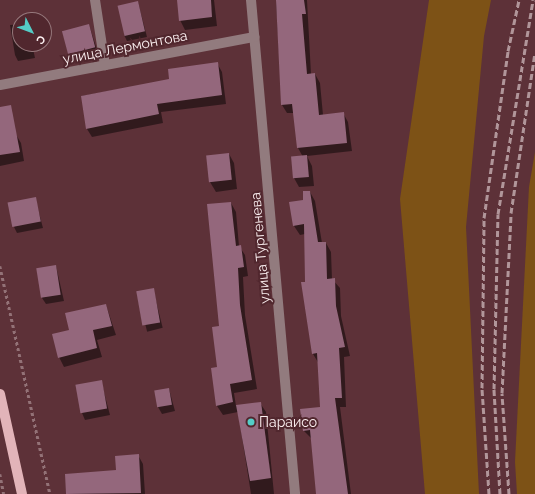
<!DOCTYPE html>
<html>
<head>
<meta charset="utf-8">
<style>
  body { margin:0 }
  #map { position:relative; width:535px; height:494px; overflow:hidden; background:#5d3138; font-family:Raleway,sans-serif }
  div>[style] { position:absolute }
  .green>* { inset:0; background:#7d5216 }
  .shadow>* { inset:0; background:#0007; transform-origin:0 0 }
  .building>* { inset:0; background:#94677c; transform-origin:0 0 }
  .path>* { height:2.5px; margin-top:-1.25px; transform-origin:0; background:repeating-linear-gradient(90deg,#937277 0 3px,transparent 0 6px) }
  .minor>* { height:10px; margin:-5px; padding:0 5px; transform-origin:5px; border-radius:5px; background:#927b7e }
  .major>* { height:10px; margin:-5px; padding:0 5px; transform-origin:5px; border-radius:5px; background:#e2b4b9 }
  .rail>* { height:3px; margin-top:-1.5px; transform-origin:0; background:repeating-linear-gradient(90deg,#b1969a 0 6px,transparent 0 9px) }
  .dots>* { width:11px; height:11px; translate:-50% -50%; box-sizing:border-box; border:2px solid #51272e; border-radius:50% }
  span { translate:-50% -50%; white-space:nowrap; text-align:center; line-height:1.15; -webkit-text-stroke:4px #51272e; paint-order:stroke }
  .street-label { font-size:14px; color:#fdf1f2 }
  .poi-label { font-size:14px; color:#fdf1f2 }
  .left { translate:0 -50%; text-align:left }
  .north { position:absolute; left:12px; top:12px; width:40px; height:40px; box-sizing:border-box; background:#51272e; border:1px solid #96787c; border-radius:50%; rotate:132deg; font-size:11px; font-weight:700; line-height:16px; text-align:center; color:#fdf1f2 }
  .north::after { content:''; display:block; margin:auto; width:14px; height:18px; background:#54cdc7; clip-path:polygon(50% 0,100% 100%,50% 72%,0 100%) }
</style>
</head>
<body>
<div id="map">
  <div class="green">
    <div style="clip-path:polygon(429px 0,491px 0,484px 36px,466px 227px,479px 494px,425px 494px,400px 199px)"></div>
    <div style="clip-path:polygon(535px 152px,535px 494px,517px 494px,515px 462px,529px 187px)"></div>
  </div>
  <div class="shadow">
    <div style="clip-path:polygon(178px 0,214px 0,217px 26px,185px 30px,180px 20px)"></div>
    <div style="clip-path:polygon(276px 0,307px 0,311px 74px,315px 74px,320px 83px,323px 115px,343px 113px,348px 122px,352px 151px,307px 156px,312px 166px,314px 186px,299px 187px,294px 178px,303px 157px,298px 148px,294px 113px,287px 113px,282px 105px)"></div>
    <div style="clip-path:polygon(138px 2px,147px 37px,127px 41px,124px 35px)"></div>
    <div style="clip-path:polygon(20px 24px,20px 44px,32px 44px,35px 58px,18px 61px,15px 55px,10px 25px)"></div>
    <div style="clip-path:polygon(89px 25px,98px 53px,72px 60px,69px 53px)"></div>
    <div style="clip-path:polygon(217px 63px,222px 72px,226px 104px,161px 112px,163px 123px,92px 137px,87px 129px,82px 96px,171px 80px)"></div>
    <div style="clip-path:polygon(0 108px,21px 143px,24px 161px,0 166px)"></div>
    <div style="clip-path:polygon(229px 154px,234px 163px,237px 189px,216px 192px,210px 182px)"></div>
    <div style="clip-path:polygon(310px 192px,315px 201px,322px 243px,326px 243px,331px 252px,332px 279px,340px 288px,341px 316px,350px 356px,344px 357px,346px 407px,340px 407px,351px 494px,317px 494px,312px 439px,304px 431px,321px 408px,319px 364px,313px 354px,302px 283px,306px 282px,305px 234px,300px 235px,294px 226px)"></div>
    <div style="clip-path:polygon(35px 198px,43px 228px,17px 233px,14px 227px)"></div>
    <div style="clip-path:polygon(231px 203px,236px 212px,239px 246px,245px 255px,248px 276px,243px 277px,245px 315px,257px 389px,234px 393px,236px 406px,260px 403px,266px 412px,274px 494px,251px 494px,238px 412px,223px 415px,217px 406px,220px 327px)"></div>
    <div style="clip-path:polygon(56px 266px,64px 301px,46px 304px,42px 298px)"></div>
    <div style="left:153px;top:289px;width:40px;height:16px;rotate:76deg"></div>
    <div style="clip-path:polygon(106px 305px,116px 335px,97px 340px,102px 357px,64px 367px,59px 357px,70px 330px)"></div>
    <div style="clip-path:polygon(101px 381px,110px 415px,85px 420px,82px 413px)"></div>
    <div style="clip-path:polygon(169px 389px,175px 411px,162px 414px,158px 407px)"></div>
    <div style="clip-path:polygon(138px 455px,143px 464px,145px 494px,67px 494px,66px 475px,117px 471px)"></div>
  </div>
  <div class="building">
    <div style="clip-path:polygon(177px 0,211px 0,212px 17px,179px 21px)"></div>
    <div style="clip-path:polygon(276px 0,304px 0,306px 14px,302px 14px,307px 74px,315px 73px,319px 115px,344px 112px,347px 143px,297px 148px,292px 104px,281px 105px)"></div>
    <div style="left:138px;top:1px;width:31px;height:21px;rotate:77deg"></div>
    <div style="left:89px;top:24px;width:24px;height:28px;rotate:75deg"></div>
    <div style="clip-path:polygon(218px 62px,222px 95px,157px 104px,159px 114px,86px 129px,81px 96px,169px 79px,168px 69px)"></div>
    <div style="clip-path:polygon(11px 105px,20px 152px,0 155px,0 107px)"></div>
    <div style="left:229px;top:153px;width:27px;height:23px;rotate:84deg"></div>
    <div style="left:307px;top:155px;width:22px;height:16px;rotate:85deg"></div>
    <div style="clip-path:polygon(303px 191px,310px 191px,318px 242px,326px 242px,327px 279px,335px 278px,336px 306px,345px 347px,339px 348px,342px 398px,335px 398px,348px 494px,316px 494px,310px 430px,303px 431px,300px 409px,320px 407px,317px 353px,312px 354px,301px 282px,305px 282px,304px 224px,293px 226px,289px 202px,303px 200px)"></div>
    <div style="left:36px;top:197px;width:25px;height:29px;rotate:79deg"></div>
    <div style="clip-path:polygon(231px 202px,236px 246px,241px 245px,244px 267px,238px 268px,240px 305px,252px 380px,230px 384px,233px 402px,216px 406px,211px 368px,217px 367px,212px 327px,219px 326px,207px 204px)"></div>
    <div style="left:56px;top:265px;width:30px;height:20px;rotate:81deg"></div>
    <div style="left:154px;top:288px;width:35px;height:18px;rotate:80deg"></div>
    <div style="clip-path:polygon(106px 304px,112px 326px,93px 330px,97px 348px,58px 358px,52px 334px,69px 330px,65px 313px)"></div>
    <div style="left:102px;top:380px;width:29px;height:27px;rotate:80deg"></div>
    <div style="left:169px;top:388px;width:17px;height:15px;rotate:80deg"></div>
    <div style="clip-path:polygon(261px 402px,271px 478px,250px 481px,236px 405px)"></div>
    <div style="clip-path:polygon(139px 454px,141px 493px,66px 494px,65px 474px,116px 470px,115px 456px)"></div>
  </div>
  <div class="path">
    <div style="left:0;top:266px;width:233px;rotate:77.6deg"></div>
    <div style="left:0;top:474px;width:20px;rotate:79deg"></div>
  </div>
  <div class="minor">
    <div style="left:95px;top:0;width:66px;rotate:81.3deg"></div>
    <div style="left:251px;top:0;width:496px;rotate:84.9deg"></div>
    <div style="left:0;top:85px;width:259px;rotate:-10.7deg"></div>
  </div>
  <div class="major">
    <div style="left:0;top:394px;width:102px;rotate:77.6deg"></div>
  </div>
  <div class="rail">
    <div style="left:489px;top:494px;width:106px;rotate:-93.8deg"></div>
    <div style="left:482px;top:388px;width:170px;rotate:-89.3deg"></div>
    <div style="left:484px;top:218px;width:169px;rotate:-81.8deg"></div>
    <div style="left:508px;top:51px;width:52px;rotate:-77.8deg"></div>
    <div style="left:500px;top:494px;width:105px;rotate:-93.3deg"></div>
    <div style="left:494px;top:389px;width:175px;rotate:-88.7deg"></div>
    <div style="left:498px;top:214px;width:217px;rotate:-80.7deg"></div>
    <div style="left:509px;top:494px;width:101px;rotate:-94deg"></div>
    <div style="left:502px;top:393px;width:180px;rotate:-87.1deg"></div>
    <div style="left:511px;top:213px;width:162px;rotate:-81.5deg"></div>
  </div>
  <div class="dots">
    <div style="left:251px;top:422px;background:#54cdc7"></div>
  </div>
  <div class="street-label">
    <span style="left:125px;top:47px;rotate:-11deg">улица Лермонтова</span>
    <span style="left:260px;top:248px;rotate:-95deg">улица Тургенева</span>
  </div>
  <div class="poi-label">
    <span class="left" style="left:259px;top:422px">Параисо</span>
  </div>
  <div class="north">С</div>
</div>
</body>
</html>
